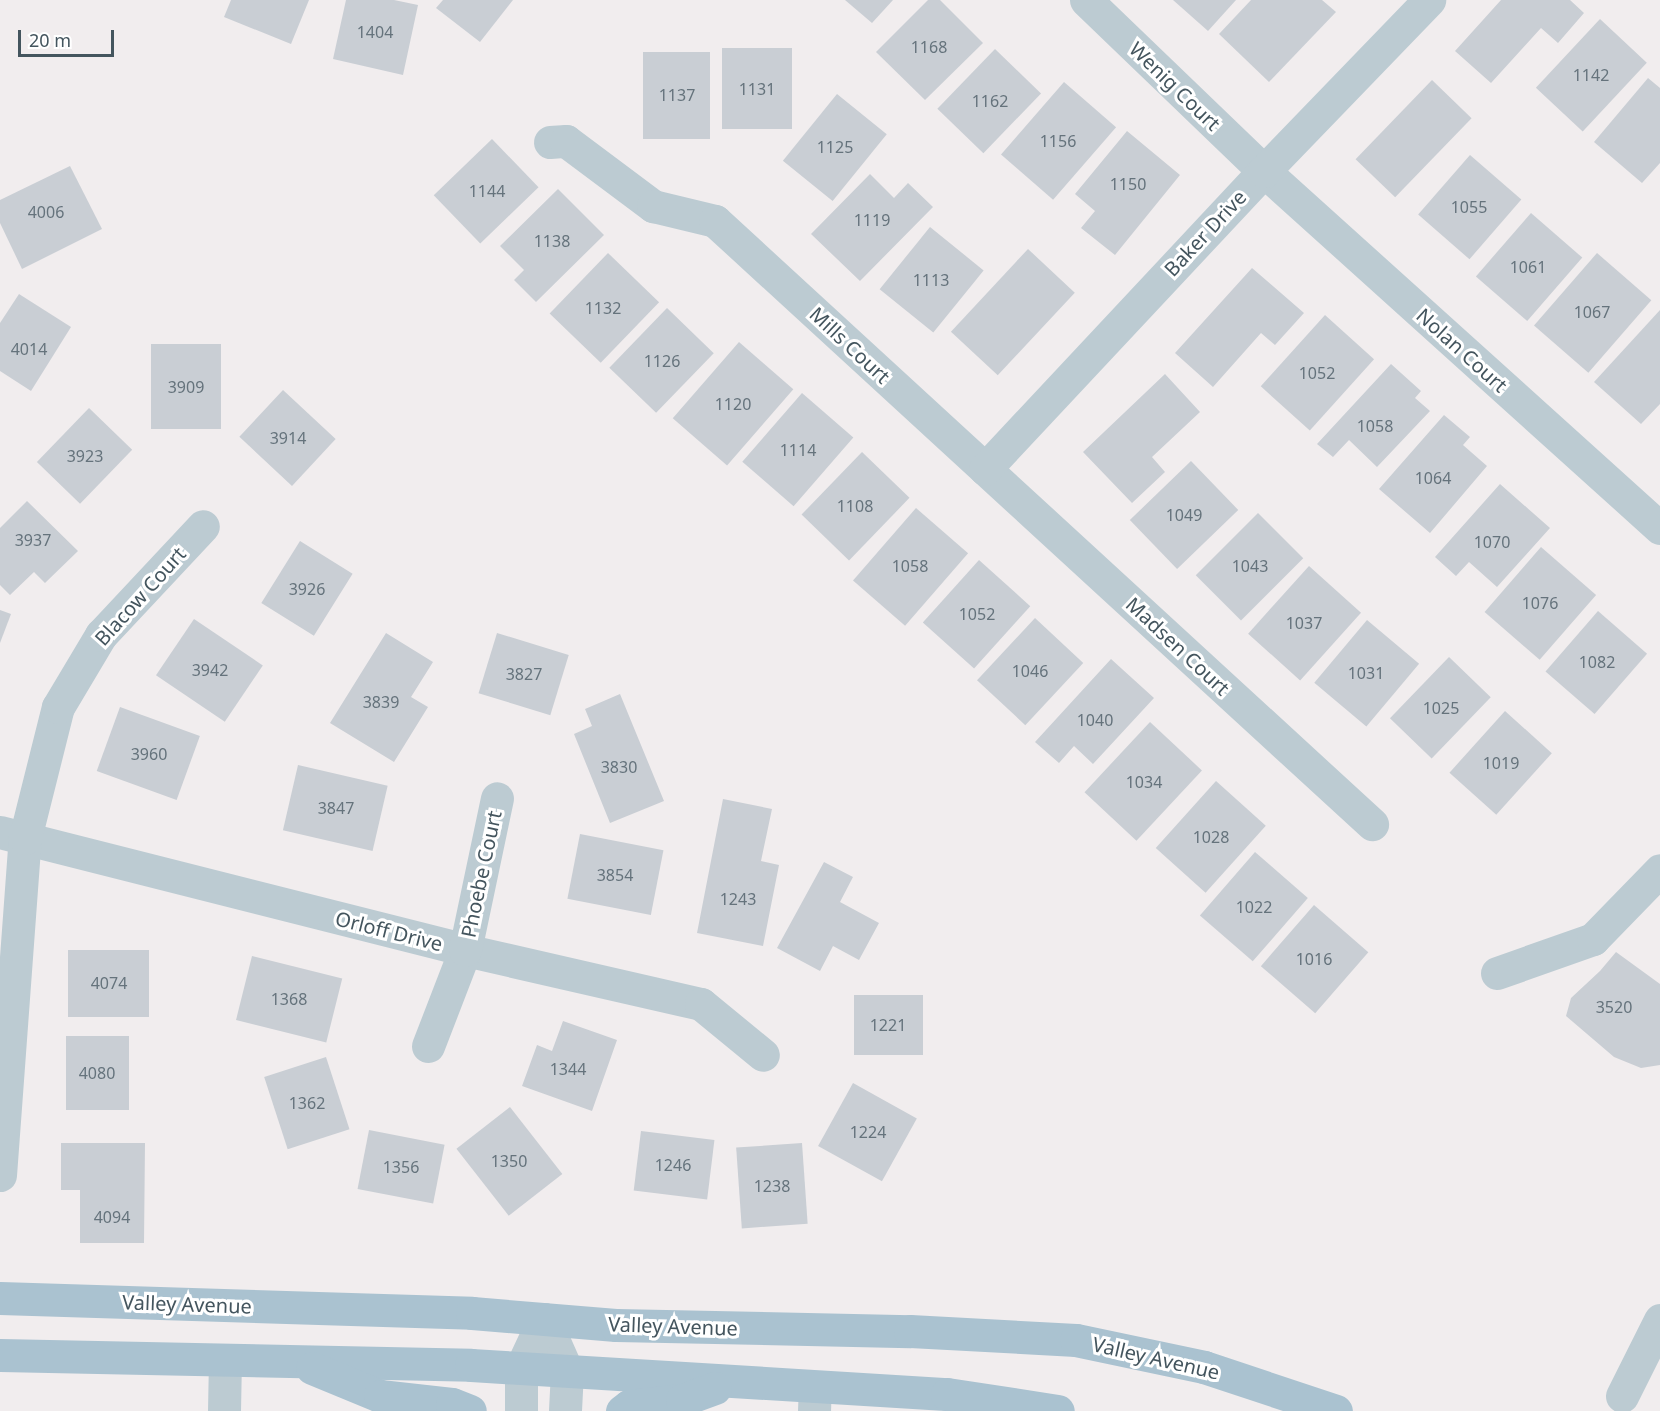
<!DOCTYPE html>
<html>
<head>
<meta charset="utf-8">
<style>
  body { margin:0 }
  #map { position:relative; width:1660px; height:1411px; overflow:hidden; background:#f1edee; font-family:"Noto Sans",sans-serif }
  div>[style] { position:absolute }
  .building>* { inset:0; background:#c9ced4; transform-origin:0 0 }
  .minor>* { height:33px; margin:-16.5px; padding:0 16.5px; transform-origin:16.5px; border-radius:16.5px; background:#bccbd2 }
  .major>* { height:33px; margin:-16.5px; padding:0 16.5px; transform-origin:16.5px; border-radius:16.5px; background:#aac2d0 }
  span { translate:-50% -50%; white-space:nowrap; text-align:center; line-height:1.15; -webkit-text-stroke:6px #fff; paint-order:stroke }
  .number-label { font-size:16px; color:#65737c }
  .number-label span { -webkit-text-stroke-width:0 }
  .street-label { font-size:20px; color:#44555e }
  .scale { position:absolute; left:18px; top:30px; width:96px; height:27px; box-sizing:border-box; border:3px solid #44555e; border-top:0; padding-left:8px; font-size:18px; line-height:21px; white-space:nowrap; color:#44555e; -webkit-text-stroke:4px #fff; paint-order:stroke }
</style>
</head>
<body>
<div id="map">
  <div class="building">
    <div style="clip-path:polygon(231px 0,309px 0,291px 44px,224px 17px)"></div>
    <div style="clip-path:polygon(346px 0,394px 0,418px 5px,403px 75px,333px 59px)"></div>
    <div style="clip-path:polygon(443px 0,513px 0,480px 42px,436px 8px)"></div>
    <div style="clip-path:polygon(845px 0,893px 0,872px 23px)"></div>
    <div style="clip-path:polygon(928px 0,940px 0,983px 43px,925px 100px,876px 52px)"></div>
    <div style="clip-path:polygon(1173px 0,1236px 0,1208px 31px)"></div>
    <div style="clip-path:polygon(1251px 0,1322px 0,1336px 12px,1269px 82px,1219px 34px)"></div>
    <div style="clip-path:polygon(1501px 0,1570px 0,1584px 13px,1558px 43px,1541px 28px,1491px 83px,1455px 51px)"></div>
    <div style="left:1600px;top:19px;width:64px;height:94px;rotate:43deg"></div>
    <div style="left:722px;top:48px;width:70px;height:81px"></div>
    <div style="left:995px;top:49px;width:64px;height:83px;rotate:44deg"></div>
    <div style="left:643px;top:52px;width:67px;height:87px"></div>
    <div style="clip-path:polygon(1648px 78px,1660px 88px,1660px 163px,1642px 183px,1594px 142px)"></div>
    <div style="left:1432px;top:80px;width:55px;height:110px;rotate:44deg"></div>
    <div style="left:1064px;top:82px;width:69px;height:96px;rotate:41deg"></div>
    <div style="left:837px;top:94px;width:64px;height:86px;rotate:39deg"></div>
    <div style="clip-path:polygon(1127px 131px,1180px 175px,1115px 255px,1081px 228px,1095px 211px,1075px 194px)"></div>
    <div style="left:492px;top:139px;width:67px;height:81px;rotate:46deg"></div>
    <div style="left:1470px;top:155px;width:68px;height:79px;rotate:41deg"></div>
    <div style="clip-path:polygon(70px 166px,102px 229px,22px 269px,0 223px,0 200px)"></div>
    <div style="clip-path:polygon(870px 174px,894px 198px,908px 183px,933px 207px,860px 281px,811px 234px)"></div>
    <div style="clip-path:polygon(558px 189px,604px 235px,536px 302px,514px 280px,524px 270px,500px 246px)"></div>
    <div style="left:1531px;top:213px;width:68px;height:84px;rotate:41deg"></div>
    <div style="left:930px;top:227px;width:69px;height:80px;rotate:39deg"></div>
    <div style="left:1028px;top:249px;width:64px;height:113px;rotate:43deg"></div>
    <div style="left:608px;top:253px;width:71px;height:84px;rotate:44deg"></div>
    <div style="left:1597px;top:253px;width:72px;height:96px;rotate:41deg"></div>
    <div style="clip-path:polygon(1252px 268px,1304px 313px,1275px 345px,1261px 333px,1213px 387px,1175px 353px)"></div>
    <div style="clip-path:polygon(19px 294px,71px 327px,31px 391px,0 371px,0 323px)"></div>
    <div style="left:667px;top:308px;width:65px;height:83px;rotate:44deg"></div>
    <div style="clip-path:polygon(1660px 310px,1660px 404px,1641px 424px,1594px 382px)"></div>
    <div style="left:1325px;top:315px;width:66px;height:96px;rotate:42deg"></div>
    <div style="left:739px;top:342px;width:72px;height:101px;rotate:41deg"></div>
    <div style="left:151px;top:344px;width:70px;height:85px"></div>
    <div style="clip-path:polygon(1391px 364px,1421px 391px,1415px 398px,1430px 411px,1377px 467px,1349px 440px,1333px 457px,1317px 444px)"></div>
    <div style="clip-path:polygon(1165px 374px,1200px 412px,1152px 457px,1165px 472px,1132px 503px,1083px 452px)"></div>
    <div style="left:283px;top:390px;width:72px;height:64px;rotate:43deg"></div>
    <div style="left:802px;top:393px;width:68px;height:91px;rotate:41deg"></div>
    <div style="left:89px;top:408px;width:60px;height:75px;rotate:44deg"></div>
    <div style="clip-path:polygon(1444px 415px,1470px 437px,1463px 445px,1487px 466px,1430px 533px,1379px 489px)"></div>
    <div style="left:862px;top:452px;width:66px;height:87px;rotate:44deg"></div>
    <div style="left:1191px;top:461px;width:68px;height:85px;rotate:46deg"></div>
    <div style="clip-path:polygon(1500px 484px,1550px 528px,1497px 587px,1469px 562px,1456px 576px,1435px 557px)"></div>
    <div style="clip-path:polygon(27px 501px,78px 551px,45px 583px,34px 572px,10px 595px,0 585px,0 528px)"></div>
    <div style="left:916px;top:508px;width:69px;height:96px;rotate:41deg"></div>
    <div style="left:1258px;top:513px;width:64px;height:88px;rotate:45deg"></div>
    <div style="left:300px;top:541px;width:62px;height:73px;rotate:32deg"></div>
    <div style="left:1541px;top:547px;width:73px;height:86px;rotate:41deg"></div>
    <div style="left:979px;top:560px;width:69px;height:84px;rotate:42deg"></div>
    <div style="left:1309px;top:566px;width:70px;height:91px;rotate:42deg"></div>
    <div style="clip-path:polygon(0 610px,11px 614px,0 643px)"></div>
    <div style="left:1598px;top:611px;width:65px;height:80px;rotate:41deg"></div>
    <div style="left:1035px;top:618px;width:66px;height:85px;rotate:43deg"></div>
    <div style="left:194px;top:619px;width:83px;height:68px;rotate:34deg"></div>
    <div style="left:1367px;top:620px;width:68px;height:82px;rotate:40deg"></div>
    <div style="clip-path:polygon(386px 633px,433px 662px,411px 697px,428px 707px,394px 762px,330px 723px)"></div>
    <div style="left:497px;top:633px;width:75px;height:63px;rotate:17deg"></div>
    <div style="left:1449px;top:657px;width:58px;height:85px;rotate:44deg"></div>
    <div style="clip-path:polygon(1111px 659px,1154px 698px,1093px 764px,1074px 746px,1059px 763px,1035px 742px)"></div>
    <div style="clip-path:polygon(620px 694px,664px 801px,610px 823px,574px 734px,592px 726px,585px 709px)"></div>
    <div style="left:120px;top:707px;width:85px;height:68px;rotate:20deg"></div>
    <div style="left:1505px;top:711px;width:63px;height:83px;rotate:42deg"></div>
    <div style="left:1150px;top:722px;width:71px;height:96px;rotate:43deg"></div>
    <div style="left:298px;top:765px;width:92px;height:67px;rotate:13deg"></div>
    <div style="left:1216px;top:781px;width:67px;height:90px;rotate:42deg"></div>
    <div style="clip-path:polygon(723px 799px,772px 809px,761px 861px,779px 865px,763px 946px,697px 933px)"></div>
    <div style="left:580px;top:834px;width:85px;height:66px;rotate:11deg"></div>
    <div style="left:1255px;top:852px;width:70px;height:84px;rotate:41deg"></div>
    <div style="clip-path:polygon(824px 862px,853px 877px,840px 902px,879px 923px,859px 960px,833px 946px,820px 971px,777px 948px)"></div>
    <div style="left:1314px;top:905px;width:72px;height:81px;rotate:41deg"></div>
    <div style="left:68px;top:950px;width:81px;height:67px"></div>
    <div style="clip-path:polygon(1616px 952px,1660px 984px,1660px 1065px,1641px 1068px,1614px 1057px,1566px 1016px,1571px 998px,1600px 971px)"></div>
    <div style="left:252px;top:956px;width:93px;height:66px;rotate:14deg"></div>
    <div style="left:854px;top:995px;width:69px;height:60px"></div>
    <div style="clip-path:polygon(563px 1021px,617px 1040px,592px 1111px,522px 1086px,537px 1045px,552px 1051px)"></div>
    <div style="left:66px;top:1036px;width:63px;height:74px"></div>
    <div style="left:326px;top:1057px;width:76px;height:65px;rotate:72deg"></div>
    <div style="left:853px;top:1083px;width:73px;height:72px;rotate:29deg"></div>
    <div style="left:510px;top:1107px;width:85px;height:68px;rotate:52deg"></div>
    <div style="left:369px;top:1130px;width:77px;height:60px;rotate:11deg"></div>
    <div style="left:641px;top:1131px;width:74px;height:60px;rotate:7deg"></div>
    <div style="clip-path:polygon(61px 1143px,145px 1143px,144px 1243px,80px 1243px,80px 1190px,61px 1190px)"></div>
    <div style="left:802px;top:1143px;width:81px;height:66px;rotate:86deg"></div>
  </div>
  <div class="minor">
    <div style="left:1086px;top:0;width:247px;rotate:43.9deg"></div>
    <div style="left:1264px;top:171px;width:533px;rotate:42.04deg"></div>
    <div style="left:550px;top:142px;width:16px;rotate:-4deg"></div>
    <div style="left:566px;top:141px;width:109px;rotate:36.8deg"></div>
    <div style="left:653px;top:206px;width:64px;rotate:13.6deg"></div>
    <div style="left:715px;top:221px;width:892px;rotate:42.55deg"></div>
    <div style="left:985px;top:469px;width:408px;rotate:-46.9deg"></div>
    <div style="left:1264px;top:171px;width:238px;rotate:-46deg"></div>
    <div style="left:0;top:832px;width:480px;rotate:14.2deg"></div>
    <div style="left:465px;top:950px;width:242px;rotate:12.9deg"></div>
    <div style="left:701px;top:1004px;width:80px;rotate:39.4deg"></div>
    <div style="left:1497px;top:973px;width:102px;rotate:-19.5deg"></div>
    <div style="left:1593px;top:939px;width:96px;rotate:-45.8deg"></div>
    <div style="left:428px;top:1046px;width:103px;rotate:-68.9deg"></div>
    <div style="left:465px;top:950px;width:155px;rotate:-78.1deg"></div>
    <div style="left:0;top:1175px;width:338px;rotate:-85.8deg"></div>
    <div style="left:25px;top:838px;width:135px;rotate:-75.9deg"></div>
    <div style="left:58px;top:707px;width:84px;rotate:-59.2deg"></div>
    <div style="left:101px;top:635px;width:149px;rotate:-46.9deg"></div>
    <div style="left:544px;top:1319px;width:57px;rotate:66.1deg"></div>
    <div style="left:567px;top:1371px;width:40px;rotate:92.9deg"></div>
    <div style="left:1622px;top:1396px;width:85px;rotate:-63.4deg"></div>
    <div style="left:224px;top:1411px;width:51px;rotate:-88.9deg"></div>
    <div style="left:521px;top:1411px;width:43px;rotate:-90deg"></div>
    <div style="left:521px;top:1368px;width:54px;rotate:-64.9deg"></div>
    <div style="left:814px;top:1411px;width:24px;rotate:-88deg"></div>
  </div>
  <div class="major">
    <div style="left:0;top:1298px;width:472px;rotate:1.8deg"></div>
    <div style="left:472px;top:1313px;width:144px;rotate:4.8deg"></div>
    <div style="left:616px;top:1325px;width:294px;rotate:1.2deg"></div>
    <div style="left:910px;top:1331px;width:166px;rotate:3.1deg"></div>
    <div style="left:1076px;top:1340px;width:131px;rotate:11.9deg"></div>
    <div style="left:1204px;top:1367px;width:139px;rotate:18.4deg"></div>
    <div style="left:0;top:1355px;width:471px;rotate:1.2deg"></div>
    <div style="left:471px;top:1365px;width:477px;rotate:3.5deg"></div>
    <div style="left:947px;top:1394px;width:112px;rotate:8.7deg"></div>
    <div style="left:312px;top:1368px;width:74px;rotate:22.4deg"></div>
    <div style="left:380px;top:1396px;width:72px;rotate:6.3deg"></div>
    <div style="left:452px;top:1404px;width:19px;rotate:21deg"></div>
    <div style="left:622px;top:1411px;width:9px;rotate:-36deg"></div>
    <div style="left:629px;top:1406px;width:53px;rotate:-6.5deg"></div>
    <div style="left:682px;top:1400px;width:35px;rotate:-20deg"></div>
  </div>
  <div class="number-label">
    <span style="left:375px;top:32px">1404</span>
    <span style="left:929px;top:47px">1168</span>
    <span style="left:1591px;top:75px">1142</span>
    <span style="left:757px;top:89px">1131</span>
    <span style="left:677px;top:95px">1137</span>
    <span style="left:990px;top:101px">1162</span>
    <span style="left:1058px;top:141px">1156</span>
    <span style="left:835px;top:147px">1125</span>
    <span style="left:1128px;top:184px">1150</span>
    <span style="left:487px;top:191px">1144</span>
    <span style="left:1469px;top:207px">1055</span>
    <span style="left:46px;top:212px">4006</span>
    <span style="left:872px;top:220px">1119</span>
    <span style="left:552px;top:241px">1138</span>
    <span style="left:1528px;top:267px">1061</span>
    <span style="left:931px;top:280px">1113</span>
    <span style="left:603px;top:308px">1132</span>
    <span style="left:1592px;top:312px">1067</span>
    <span style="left:29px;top:349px">4014</span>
    <span style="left:662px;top:361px">1126</span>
    <span style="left:1317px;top:373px">1052</span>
    <span style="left:186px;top:387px">3909</span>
    <span style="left:733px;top:404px">1120</span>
    <span style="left:1375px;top:426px">1058</span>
    <span style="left:288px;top:438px">3914</span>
    <span style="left:798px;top:450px">1114</span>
    <span style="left:85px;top:456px">3923</span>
    <span style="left:1433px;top:478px">1064</span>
    <span style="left:855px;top:506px">1108</span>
    <span style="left:1184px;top:515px">1049</span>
    <span style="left:33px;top:540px">3937</span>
    <span style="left:1492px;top:542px">1070</span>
    <span style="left:910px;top:566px">1058</span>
    <span style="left:1250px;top:566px">1043</span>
    <span style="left:307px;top:589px">3926</span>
    <span style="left:1540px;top:603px">1076</span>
    <span style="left:977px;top:614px">1052</span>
    <span style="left:1304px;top:623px">1037</span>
    <span style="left:1597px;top:662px">1082</span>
    <span style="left:210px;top:670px">3942</span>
    <span style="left:1030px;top:671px">1046</span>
    <span style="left:1366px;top:673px">1031</span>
    <span style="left:524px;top:674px">3827</span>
    <span style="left:381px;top:702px">3839</span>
    <span style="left:1441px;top:708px">1025</span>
    <span style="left:1095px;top:720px">1040</span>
    <span style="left:149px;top:754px">3960</span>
    <span style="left:1501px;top:763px">1019</span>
    <span style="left:619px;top:767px">3830</span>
    <span style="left:1144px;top:782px">1034</span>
    <span style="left:336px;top:808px">3847</span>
    <span style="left:1211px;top:837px">1028</span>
    <span style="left:615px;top:875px">3854</span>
    <span style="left:738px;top:899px">1243</span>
    <span style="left:1254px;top:907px">1022</span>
    <span style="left:1314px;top:959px">1016</span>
    <span style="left:109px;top:983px">4074</span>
    <span style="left:289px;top:999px">1368</span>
    <span style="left:1614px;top:1007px">3520</span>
    <span style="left:888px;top:1025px">1221</span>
    <span style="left:568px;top:1069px">1344</span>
    <span style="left:97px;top:1073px">4080</span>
    <span style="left:307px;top:1103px">1362</span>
    <span style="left:868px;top:1132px">1224</span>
    <span style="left:509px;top:1161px">1350</span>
    <span style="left:673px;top:1165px">1246</span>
    <span style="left:401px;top:1167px">1356</span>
    <span style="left:772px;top:1186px">1238</span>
    <span style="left:112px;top:1217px">4094</span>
  </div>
  <div class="street-label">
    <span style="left:1175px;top:86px;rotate:44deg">Wenig Court</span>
    <span style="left:1205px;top:233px;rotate:-47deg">Baker Drive</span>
    <span style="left:850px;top:345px;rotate:43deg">Mills Court</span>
    <span style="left:1462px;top:350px;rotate:42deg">Nolan Court</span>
    <span style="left:140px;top:596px;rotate:-48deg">Blacow Court</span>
    <span style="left:1178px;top:646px;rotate:43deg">Madsen Court</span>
    <span style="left:481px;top:874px;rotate:-78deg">Phoebe Court</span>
    <span style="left:389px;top:931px;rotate:14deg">Orloff Drive</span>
    <span style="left:187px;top:1304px;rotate:2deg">Valley Avenue</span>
    <span style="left:673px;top:1326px;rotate:2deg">Valley Avenue</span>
    <span style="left:1156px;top:1358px;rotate:13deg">Valley Avenue</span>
  </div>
  <div class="scale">20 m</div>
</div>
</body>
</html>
